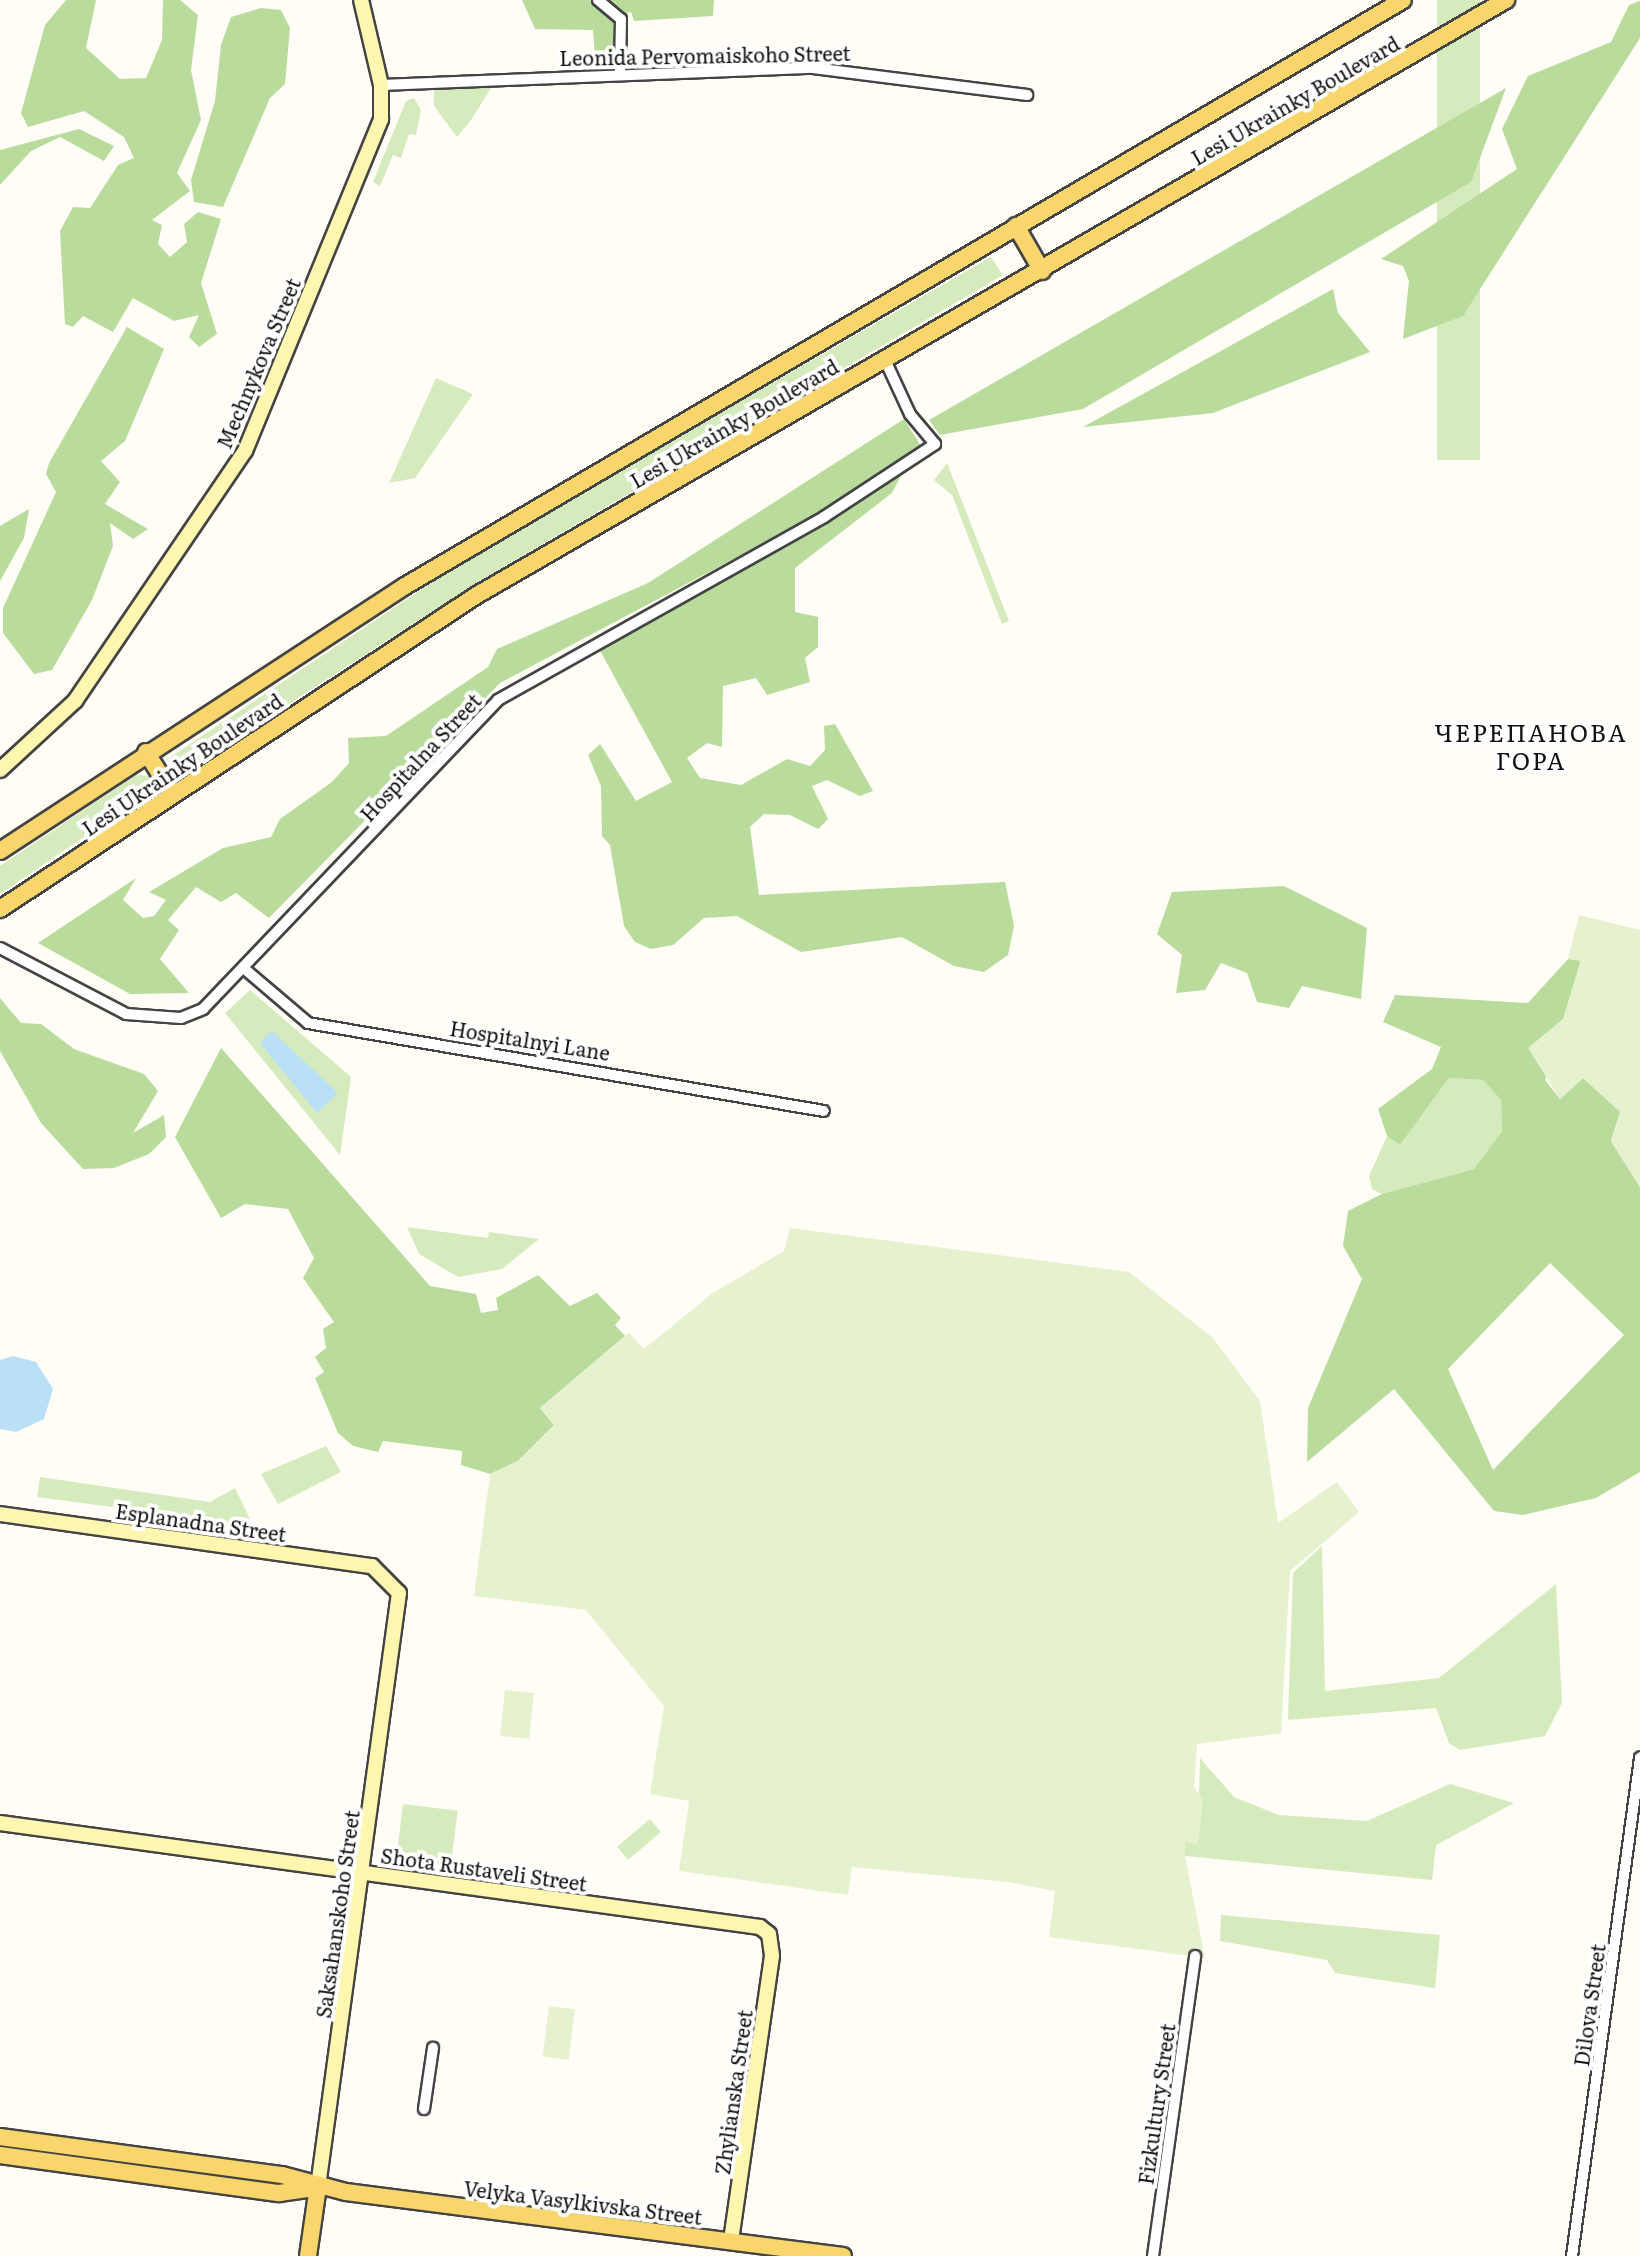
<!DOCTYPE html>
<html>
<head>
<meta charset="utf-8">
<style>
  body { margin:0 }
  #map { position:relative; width:1640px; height:2256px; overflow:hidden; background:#fffdf5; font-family:Literata,serif }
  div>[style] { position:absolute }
  .green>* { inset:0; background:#d5ebbd; transform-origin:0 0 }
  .forest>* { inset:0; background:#b9dc9c }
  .pitch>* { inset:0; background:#e6f2cf; transform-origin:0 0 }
  .water>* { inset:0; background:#b9e0f7 }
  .roads { filter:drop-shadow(2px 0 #444) drop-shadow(-2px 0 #444) drop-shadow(0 2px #444) drop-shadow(0 -2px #444) }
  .street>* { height:10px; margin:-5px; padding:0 5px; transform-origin:5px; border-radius:5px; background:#fff }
  .secondary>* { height:14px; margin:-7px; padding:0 7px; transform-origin:7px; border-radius:7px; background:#fff6b0 }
  .primary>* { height:16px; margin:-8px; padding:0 8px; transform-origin:8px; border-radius:8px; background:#f9d66b }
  span { translate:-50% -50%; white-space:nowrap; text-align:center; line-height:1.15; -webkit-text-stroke:8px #fff; paint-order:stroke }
  .street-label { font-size:20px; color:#111 }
  .quarter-label { font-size:24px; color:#111; letter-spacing:2px }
</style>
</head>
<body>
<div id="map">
  <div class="green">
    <div style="left:1437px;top:0;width:43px;height:460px"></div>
    <div style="clip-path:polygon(493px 85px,471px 120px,457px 137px,434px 106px,434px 87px)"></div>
    <div style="clip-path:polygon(414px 98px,421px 110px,416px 135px,409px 134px,401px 158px,393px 155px,380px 186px,373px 182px,406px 101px)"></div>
    <div style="clip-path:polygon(991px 257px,1003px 275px,476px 583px,182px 773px,166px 760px,467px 559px)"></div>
    <div style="clip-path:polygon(436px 378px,473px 394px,415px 478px,389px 483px)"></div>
    <div style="clip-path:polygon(947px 463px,1009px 621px,1002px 624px,952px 495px,934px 480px)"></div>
    <div style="clip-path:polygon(136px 775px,149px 776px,150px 792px,0 894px,0 866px)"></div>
    <div style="clip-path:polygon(250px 990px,351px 1077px,340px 1155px,225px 1013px)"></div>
    <div style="clip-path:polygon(1449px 1078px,1483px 1080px,1501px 1100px,1502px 1131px,1474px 1169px,1382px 1194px,1372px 1189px,1369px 1176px,1387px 1136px,1400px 1145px)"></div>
    <div style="clip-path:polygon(407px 1227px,488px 1238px,489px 1232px,539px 1239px,502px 1269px,458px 1277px,419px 1254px)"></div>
    <div style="clip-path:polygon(326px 1446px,341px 1472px,278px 1504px,261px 1474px)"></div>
    <div style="clip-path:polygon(40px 1477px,210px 1502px,235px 1488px,250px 1519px,240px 1524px,37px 1497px)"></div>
    <div style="clip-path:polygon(1322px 1546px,1325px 1691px,1439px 1678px,1556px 1584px,1562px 1703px,1545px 1736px,1460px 1750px,1449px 1743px,1436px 1708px,1288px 1720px,1293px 1573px)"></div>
    <div style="clip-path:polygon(1200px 1758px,1234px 1797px,1279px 1815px,1367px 1821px,1450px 1784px,1514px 1803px,1436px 1845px,1432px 1880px,1185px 1856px,1185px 1842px,1198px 1843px)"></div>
    <div style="left:403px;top:1804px;width:55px;height:58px;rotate:7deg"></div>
    <div style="left:650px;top:1819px;width:17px;height:43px;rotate:50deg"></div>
    <div style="clip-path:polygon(1221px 1915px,1440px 1935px,1435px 1988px,1335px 1973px,1327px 1960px,1220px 1941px)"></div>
  </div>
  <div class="forest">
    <div style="clip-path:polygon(66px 0,96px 0,86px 48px,120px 79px,146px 78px,162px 40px,163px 0,180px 0,198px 15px,191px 70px,201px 120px,177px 173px,190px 191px,152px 220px,162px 225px,158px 244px,170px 257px,187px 242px,184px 224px,198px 212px,221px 219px,201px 283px,217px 334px,199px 347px,189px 337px,199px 315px,174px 321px,133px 298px,113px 332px,83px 316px,73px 327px,65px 324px,60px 231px,73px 207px,90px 208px,118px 165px,134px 158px,124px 137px,84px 111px,28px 127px,21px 113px,45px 25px)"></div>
    <div style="clip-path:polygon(522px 0,593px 0,618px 21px,618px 55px,595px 57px,593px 30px,535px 29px)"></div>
    <div style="clip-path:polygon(604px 0,714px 0,713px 16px,634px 21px,631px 12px,620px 14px)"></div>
    <div style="clip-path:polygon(1640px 1px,1640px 38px,1463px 316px,1403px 339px,1409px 281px,1403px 266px,1381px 259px,1517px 169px,1502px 129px,1528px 76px,1611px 42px,1629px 5px)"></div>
    <div style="clip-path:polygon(261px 8px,281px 10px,290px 28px,285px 84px,270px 98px,223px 207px,194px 202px,191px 180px,215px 101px,221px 45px,231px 17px)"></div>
    <div style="clip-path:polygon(1506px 88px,1471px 182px,1083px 409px,940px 435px,929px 420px)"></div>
    <div style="clip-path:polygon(79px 129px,114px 146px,104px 161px,60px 137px,31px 151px,0 185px,0 150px)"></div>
    <div style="clip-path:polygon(1333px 289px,1338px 313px,1370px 352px,1213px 413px,1083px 427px)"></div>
    <div style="clip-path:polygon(127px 327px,164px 349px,125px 441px,101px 461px,120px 482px,105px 504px,148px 529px,133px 539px,110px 523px,113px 546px,92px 600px,52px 670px,34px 674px,3px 633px,3px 608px,56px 492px,46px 474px,49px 463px)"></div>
    <div style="clip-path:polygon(904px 419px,921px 446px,824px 511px,500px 683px,269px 918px,236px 893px,221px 902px,196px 887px,168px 920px,179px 930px,160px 959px,189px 993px,130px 994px,38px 943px,136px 878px,123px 900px,143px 918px,154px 916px,166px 900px,149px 892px,223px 848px,271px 837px,280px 819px,332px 782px,349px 763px,348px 738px,386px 736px,488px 667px,497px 649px,648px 583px)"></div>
    <div style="clip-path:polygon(905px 468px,892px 493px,795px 568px,795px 612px,818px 617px,818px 647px,805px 658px,810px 682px,767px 695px,756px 678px,723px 686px,722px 747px,707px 743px,687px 758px,700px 778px,741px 785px,787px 759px,810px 766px,825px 750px,824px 726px,835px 724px,873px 791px,860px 796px,827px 780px,812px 786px,828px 819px,818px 829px,790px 815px,764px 814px,750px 827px,759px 895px,1005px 882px,1014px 926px,1008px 955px,984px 972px,954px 966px,902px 937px,801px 952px,737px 916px,704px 918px,673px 945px,651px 949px,635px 942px,624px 926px,610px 845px,602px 836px,601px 786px,588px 755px,600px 744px,636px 801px,672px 782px,598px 647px,662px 609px,666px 614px,684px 604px,682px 598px)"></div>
    <div style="clip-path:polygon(29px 509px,24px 538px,0 581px,0 526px)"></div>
    <div style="clip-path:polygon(1284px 886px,1367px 928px,1361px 999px,1302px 986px,1289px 1008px,1257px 1002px,1247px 973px,1221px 963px,1205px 990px,1176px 993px,1182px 955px,1157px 934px,1172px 892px)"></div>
    <div style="clip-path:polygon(evenodd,1568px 959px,1581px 960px,1545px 1080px,1560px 1099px,1583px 1078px,1621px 1112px,1611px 1141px,1640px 1187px,1640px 1472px,1596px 1498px,1523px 1515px,1494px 1511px,1394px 1389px,1307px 1462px,1308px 1408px,1362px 1279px,1343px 1246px,1348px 1211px,1382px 1194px,1474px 1169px,1502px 1131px,1501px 1100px,1483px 1080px,1449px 1078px,1400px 1145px,1387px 1136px,1378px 1109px,1432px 1069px,1441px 1047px,1383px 1022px,1395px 995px,1528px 1003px,1568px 959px,1550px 1263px,1624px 1335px,1493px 1470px,1448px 1369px,1550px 1263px)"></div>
    <div style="clip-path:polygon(0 998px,21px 1023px,41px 1024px,74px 1049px,144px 1074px,158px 1091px,133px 1133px,164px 1115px,166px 1137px,149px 1154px,114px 1168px,83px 1169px,41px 1123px,0 1051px)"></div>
    <div style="clip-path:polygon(221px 1048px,430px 1286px,476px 1294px,481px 1313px,498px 1310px,496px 1298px,538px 1275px,570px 1306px,597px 1293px,621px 1318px,615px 1325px,625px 1336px,540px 1408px,554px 1425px,518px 1461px,490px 1474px,461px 1465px,462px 1451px,383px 1441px,378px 1452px,353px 1446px,338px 1433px,315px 1378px,324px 1372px,315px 1357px,326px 1348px,323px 1329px,334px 1322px,303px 1278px,314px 1258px,288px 1209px,245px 1204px,221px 1218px,175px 1137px)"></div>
  </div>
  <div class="pitch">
    <div style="clip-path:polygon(1579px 915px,1640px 930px,1640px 1187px,1611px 1140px,1620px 1112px,1583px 1078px,1560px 1099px,1528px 1048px,1563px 1019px,1581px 961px,1568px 959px)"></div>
    <div style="clip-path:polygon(790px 1228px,1129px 1272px,1213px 1338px,1260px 1401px,1278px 1523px,1337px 1482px,1359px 1512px,1290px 1571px,1281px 1733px,1197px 1744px,1194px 1786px,1203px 1801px,1198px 1844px,1185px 1842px,1185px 1856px,1205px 1958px,1049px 1937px,1055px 1891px,1008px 1882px,852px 1867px,848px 1895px,679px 1871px,689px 1801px,650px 1794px,664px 1706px,586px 1610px,474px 1596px,490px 1474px,518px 1461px,554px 1425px,540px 1408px,629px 1333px,644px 1349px,713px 1293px,784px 1251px)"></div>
    <div style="left:505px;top:1690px;width:29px;height:46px;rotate:6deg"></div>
    <div style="left:549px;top:2006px;width:26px;height:51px;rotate:7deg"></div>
  </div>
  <div class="water">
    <div style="clip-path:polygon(272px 1031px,338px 1093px,317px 1113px,260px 1043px)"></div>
    <div style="clip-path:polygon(13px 1356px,36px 1362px,53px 1389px,44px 1419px,16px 1432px,0 1429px,0 1360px)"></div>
  </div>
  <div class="roads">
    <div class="street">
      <div style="left:598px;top:0;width:30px;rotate:40deg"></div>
      <div style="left:621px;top:19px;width:53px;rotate:91.1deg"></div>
      <div style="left:381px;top:85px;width:432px;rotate:-2.3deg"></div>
      <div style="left:813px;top:68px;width:216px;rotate:7.2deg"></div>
      <div style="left:0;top:948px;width:142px;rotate:27.6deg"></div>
      <div style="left:126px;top:1014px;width:55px;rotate:4.2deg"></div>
      <div style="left:181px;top:1018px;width:24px;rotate:-22deg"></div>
      <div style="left:203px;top:1009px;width:427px;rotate:-46.3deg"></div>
      <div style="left:498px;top:700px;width:374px;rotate:-29.3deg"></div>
      <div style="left:824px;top:517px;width:133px;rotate:-33.3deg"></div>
      <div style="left:935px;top:444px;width:39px;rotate:-130deg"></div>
      <div style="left:910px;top:414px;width:60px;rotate:-114.8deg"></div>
      <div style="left:247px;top:971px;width:80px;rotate:40.4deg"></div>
      <div style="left:308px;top:1023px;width:523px;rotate:9.68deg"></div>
      <div style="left:424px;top:2109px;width:62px;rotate:-81.6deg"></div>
      <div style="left:1153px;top:2256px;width:303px;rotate:-82deg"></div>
      <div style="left:1572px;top:2256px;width:503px;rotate:-82.22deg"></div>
    </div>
    <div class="secondary">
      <div style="left:0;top:770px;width:102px;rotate:-42.6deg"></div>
      <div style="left:75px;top:701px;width:302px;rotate:-55.8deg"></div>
      <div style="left:245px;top:451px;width:359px;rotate:-67.7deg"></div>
      <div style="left:381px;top:119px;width:34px;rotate:-90deg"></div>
      <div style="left:381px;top:85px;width:87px;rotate:-103.2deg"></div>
      <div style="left:0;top:1514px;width:376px;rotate:8deg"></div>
      <div style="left:372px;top:1566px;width:38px;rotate:45deg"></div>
      <div style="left:399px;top:1593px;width:599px;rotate:97.77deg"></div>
      <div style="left:0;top:1823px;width:767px;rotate:7.79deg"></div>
      <div style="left:760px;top:1927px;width:11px;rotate:38deg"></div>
      <div style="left:769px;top:1934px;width:22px;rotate:82deg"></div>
      <div style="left:772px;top:1956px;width:289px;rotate:98.2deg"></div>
    </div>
    <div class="primary">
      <div style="left:1016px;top:226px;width:52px;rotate:60deg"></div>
      <div style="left:146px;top:752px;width:49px;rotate:57.6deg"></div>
      <div style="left:0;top:851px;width:484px;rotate:-33.2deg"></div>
      <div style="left:405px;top:586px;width:1157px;rotate:-30.42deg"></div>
      <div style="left:0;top:909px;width:571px;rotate:-33.36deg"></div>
      <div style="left:477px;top:595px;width:1189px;rotate:-30.04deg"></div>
      <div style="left:0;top:2137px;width:285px;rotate:7.7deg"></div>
      <div style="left:282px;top:2175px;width:66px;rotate:14.9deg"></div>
      <div style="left:346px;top:2192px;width:501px;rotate:7.34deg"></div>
      <div style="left:0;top:2155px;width:282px;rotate:7.8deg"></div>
      <div style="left:279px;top:2193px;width:34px;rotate:-8deg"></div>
      <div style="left:308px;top:2256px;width:70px;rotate:-81.8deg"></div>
    </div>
  </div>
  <div class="street-label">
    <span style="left:705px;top:55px;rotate:-1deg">Leonida Pervomaiskoho Street</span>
    <span style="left:1295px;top:100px;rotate:-30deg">Lesi Ukrainky Boulevard</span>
    <span style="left:258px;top:363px;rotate:-67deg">Mechnykova Street</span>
    <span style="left:734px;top:423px;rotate:-30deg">Lesi Ukrainky Boulevard</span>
    <span style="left:420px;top:757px;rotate:-47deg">Hospitalna Street</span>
    <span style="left:182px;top:764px;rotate:-34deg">Lesi Ukrainky Boulevard</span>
    <span style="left:530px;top:1040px;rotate:9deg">Hospitalnyi Lane</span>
    <span style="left:201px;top:1522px;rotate:8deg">Esplanadna Street</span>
    <span style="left:484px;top:1869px;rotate:8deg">Shota Rustaveli Street</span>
    <span style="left:337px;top:1914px;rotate:-82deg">Saksahanskoho Street</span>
    <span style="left:1589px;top:2005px;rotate:-82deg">Dilova Street</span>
    <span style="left:733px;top:2092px;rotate:-82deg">Zhylianska Street</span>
    <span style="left:1156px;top:2104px;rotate:-82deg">Fizkultury Street</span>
    <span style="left:583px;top:2202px;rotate:7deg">Velyka Vasylkivska Street</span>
  </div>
  <div class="quarter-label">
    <span style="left:1531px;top:746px">ЧЕРЕПАНОВА<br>ГОРА</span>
  </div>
</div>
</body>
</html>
